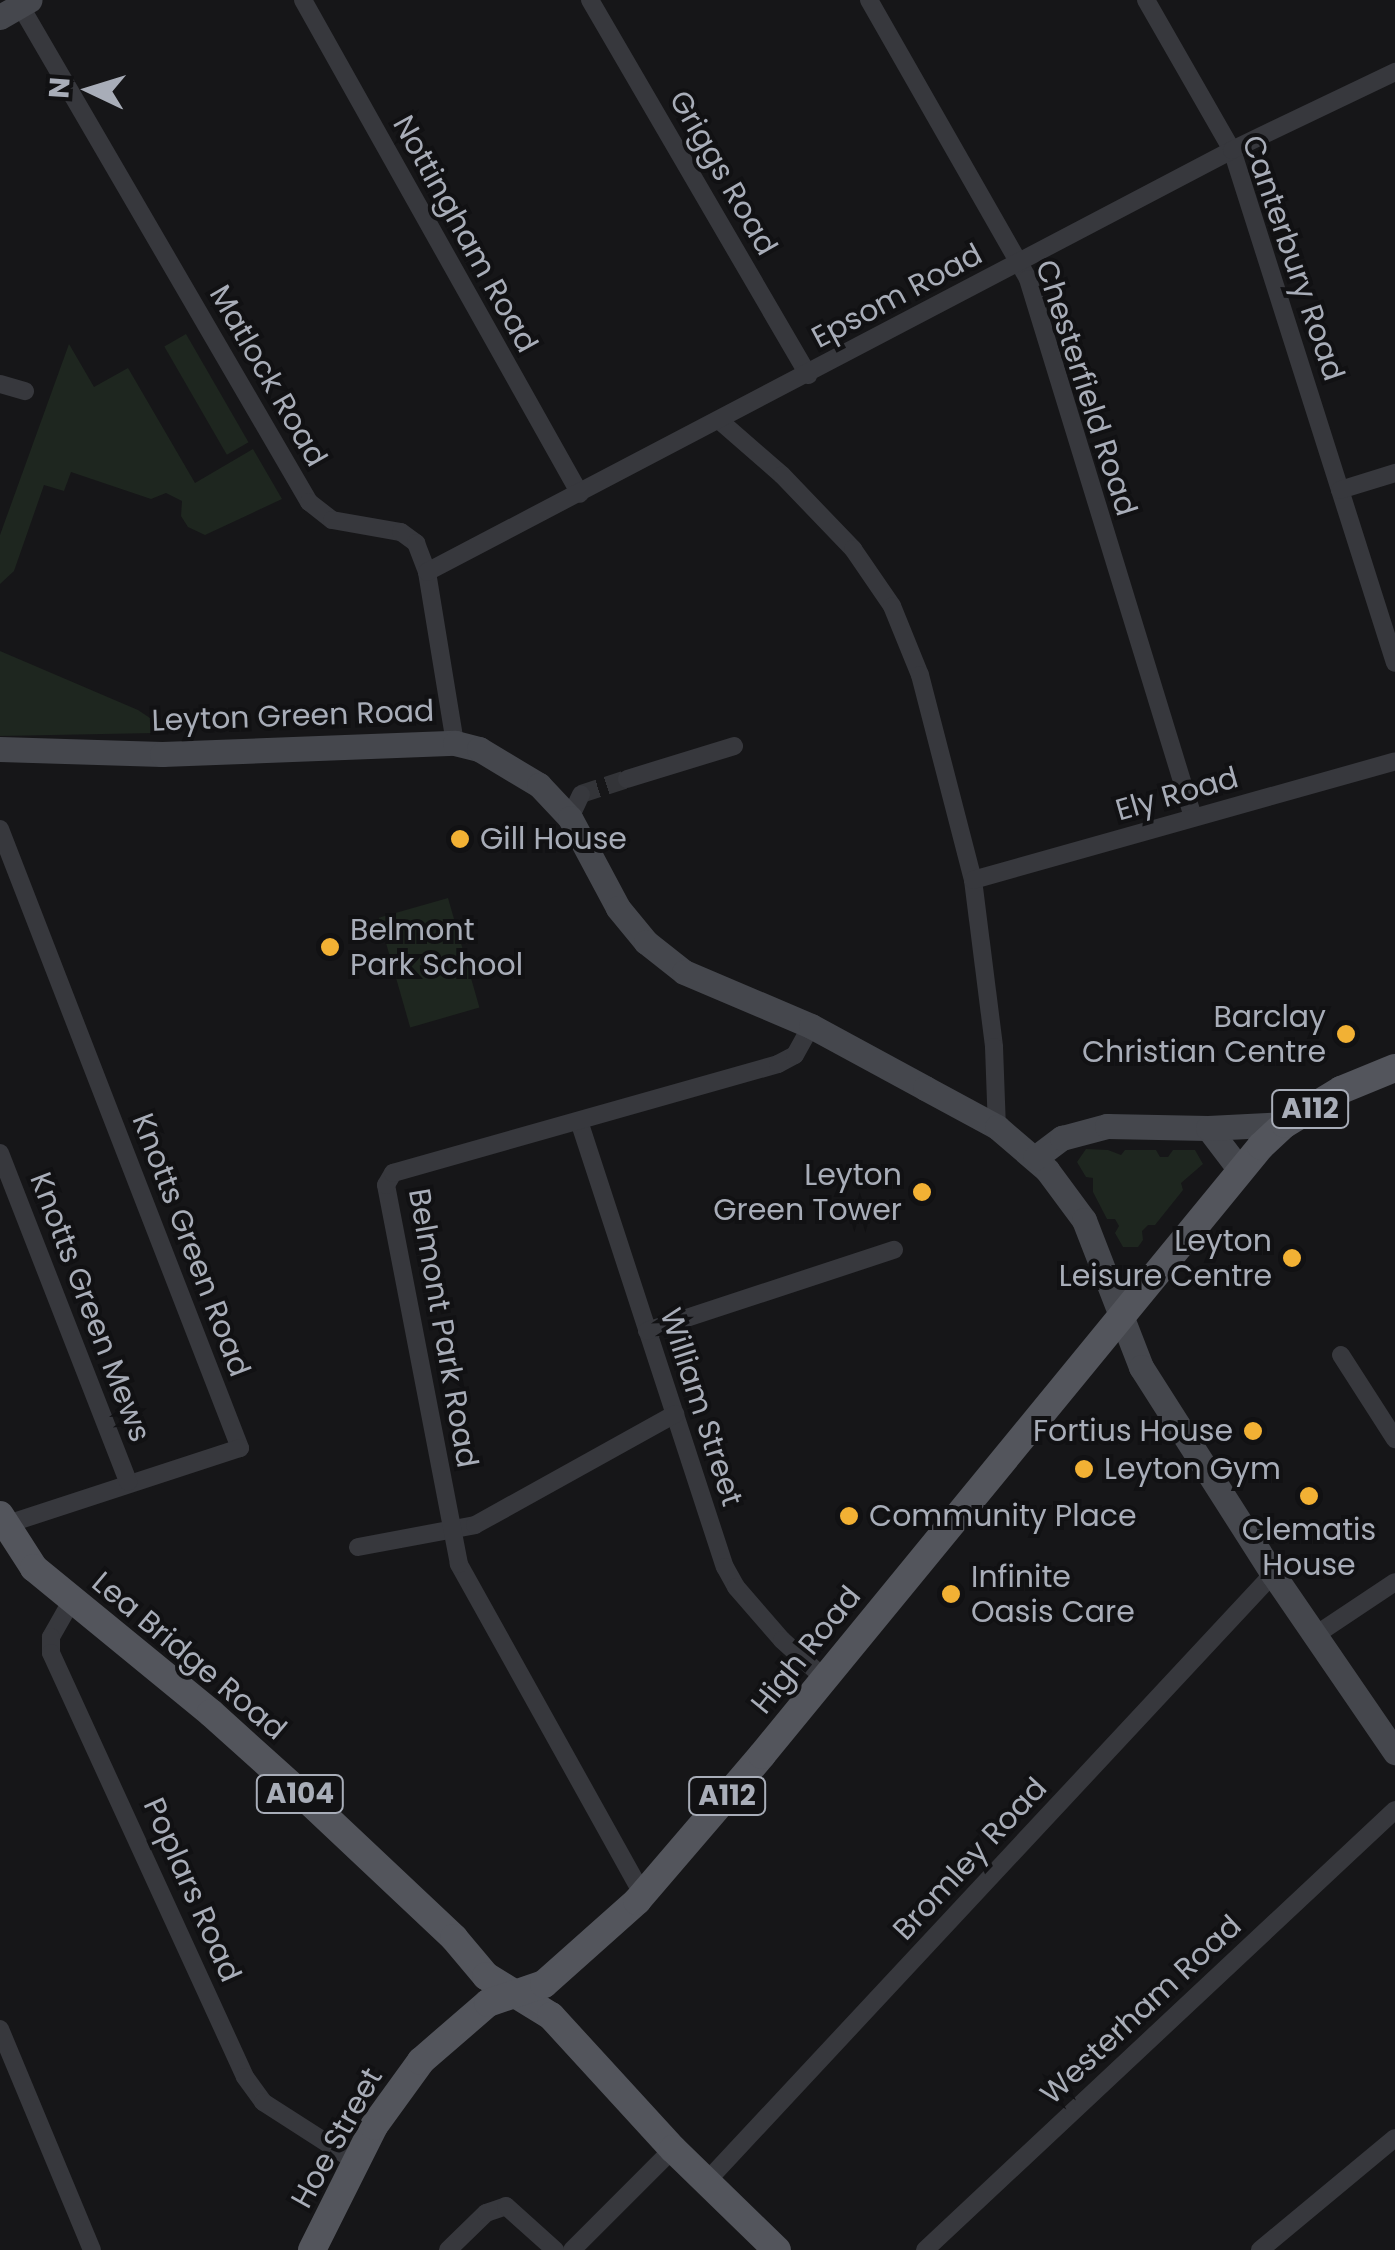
<!DOCTYPE html>
<html>
<head>
<meta charset="utf-8">
<style>
  body { margin:0 }
  #map { position:relative; width:1395px; height:2250px; overflow:hidden; background:#161618; font-family:Poppins,sans-serif }
  div>[style] { position:absolute }
  .green>* { inset:0; background:#1e261f; transform-origin:0 0 }
  .street-tunnel>* { height:18px; margin-top:-9px; transform-origin:0; background:repeating-linear-gradient(90deg,#333438 0 18px,transparent 0 27px) }
  .street>* { height:18px; margin:-9px; padding:0 9px; transform-origin:9px; border-radius:9px; background:#37383d }
  .secondary>* { height:25px; margin:-12.5px; padding:0 12.5px; transform-origin:12.5px; border-radius:12.5px; background:#45474d }
  .primary>* { height:28px; margin:-14px; padding:0 14px; transform-origin:14px; border-radius:14px; background:#53555c }
  .dots>* { width:28px; height:28px; translate:-50% -50%; box-sizing:border-box; border:5px solid #111113; border-radius:50% }
  span { translate:-50% -50%; white-space:nowrap; text-align:center; line-height:1.15; -webkit-text-stroke:8px #111113; paint-order:stroke }
  .shield-label span { padding:2px 8px; background:#111113; border:2px solid; border-radius:8px; -webkit-text-stroke-width:0 }
  .shield-label { font-size:28px; color:#a8adb8; font-weight:700 }
  .street-label { font-size:30px; color:#a8adb8 }
  .poi-label { font-size:30px; color:#a8adb8 }
  .left { translate:0 -50%; text-align:left }
  .right { translate:-100% -50%; text-align:right }
  .north { position:absolute; left:40px; top:40px; width:100px; height:100px; -webkit-text-stroke:8px #111113; paint-order:stroke; rotate:274deg; font-size:28px; font-weight:700; line-height:40px; text-align:center; color:#a8adb8 }
  .north::after { content:''; display:block; margin:auto; width:35px; height:45px; background:#a8adb8; clip-path:polygon(50% 0,100% 100%,50% 72%,0 100%) }
</style>
</head>
<body>
<div id="map">
  <div class="green">
    <div style="left:186px;top:334px;width:125px;height:25px;rotate:60deg"></div>
    <div style="clip-path:polygon(69px 344px,94px 387px,128px 368px,195px 483px,253px 449px,282px 499px,205px 535px,188px 527px,181px 516px,182px 501px,166px 493px,151px 499px,71px 472px,64px 491px,44px 485px,14px 571px,0 584px,0 535px)"></div>
    <div style="clip-path:polygon(0 651px,138px 710px,156px 722px,155px 733px,0 736px)"></div>
    <div style="left:448px;top:898px;width:114px;height:72px;rotate:74deg"></div>
    <div style="clip-path:polygon(1086px 1149px,1108px 1150px,1121px 1155px,1125px 1150px,1156px 1150px,1160px 1157px,1168px 1157px,1173px 1150px,1195px 1150px,1203px 1164px,1181px 1183px,1183px 1190px,1155px 1225px,1148px 1225px,1142px 1231px,1143px 1240px,1138px 1247px,1123px 1247px,1115px 1233px,1119px 1226px,1115px 1219px,1107px 1219px,1093px 1192px,1093px 1178px,1086px 1177px,1077px 1162px)"></div>
  </div>
  <div class="street-tunnel">
    <div style="left:581px;top:794px;width:48px;rotate:-18.1deg"></div>
  </div>
  <div class="street">
    <div style="left:17px;top:0;width:581px;rotate:59.81deg"></div>
    <div style="left:309px;top:502px;width:29px;rotate:38deg"></div>
    <div style="left:332px;top:520px;width:70px;rotate:9.9deg"></div>
    <div style="left:401px;top:532px;width:19px;rotate:36deg"></div>
    <div style="left:416px;top:543px;width:31px;rotate:69deg"></div>
    <div style="left:427px;top:572px;width:173px;rotate:80.7deg"></div>
    <div style="left:303px;top:0;width:566px;rotate:60.72deg"></div>
    <div style="left:590px;top:0;width:434px;rotate:59.8deg"></div>
    <div style="left:869px;top:0;width:321px;rotate:60.3deg"></div>
    <div style="left:1028px;top:279px;width:563px;rotate:72.95deg"></div>
    <div style="left:1146px;top:0;width:173px;rotate:60.2deg"></div>
    <div style="left:1232px;top:150px;width:538px;rotate:72.37deg"></div>
    <div style="left:0;top:384px;width:26px;rotate:16deg"></div>
    <div style="left:720px;top:421px;width:82px;rotate:41.1deg"></div>
    <div style="left:782px;top:475px;width:103px;rotate:46.2deg"></div>
    <div style="left:853px;top:549px;width:69px;rotate:55.6deg"></div>
    <div style="left:892px;top:606px;width:74px;rotate:67.9deg"></div>
    <div style="left:920px;top:675px;width:212px;rotate:75.5deg"></div>
    <div style="left:973px;top:880px;width:168px;rotate:82.8deg"></div>
    <div style="left:994px;top:1047px;width:80px;rotate:87.9deg"></div>
    <div style="left:1340px;top:490px;width:58px;rotate:-17.2deg"></div>
    <div style="left:427px;top:572px;width:909px;rotate:-27.66deg"></div>
    <div style="left:1232px;top:150px;width:181px;rotate:-25.6deg"></div>
    <div style="left:627px;top:779px;width:112px;rotate:-17.1deg"></div>
    <div style="left:570px;top:818px;width:26px;rotate:-65deg"></div>
    <div style="left:0;top:829px;width:664px;rotate:68.81deg"></div>
    <div style="left:240px;top:1448px;width:248px;rotate:161.9deg"></div>
    <div style="left:973px;top:880px;width:438px;rotate:-15.7deg"></div>
    <div style="left:579px;top:1121px;width:469px;rotate:71.9deg"></div>
    <div style="left:725px;top:1567px;width:23px;rotate:61deg"></div>
    <div style="left:736px;top:1587px;width:70px;rotate:49deg"></div>
    <div style="left:782px;top:1640px;width:57px;rotate:42.1deg"></div>
    <div style="left:0;top:1153px;width:353px;rotate:68.7deg"></div>
    <div style="left:647px;top:1331px;width:260px;rotate:-18.2deg"></div>
    <div style="left:1341px;top:1355px;width:100px;rotate:57.3deg"></div>
    <div style="left:358px;top:1547px;width:119px;rotate:-10.6deg"></div>
    <div style="left:475px;top:1525px;width:229px;rotate:-29deg"></div>
    <div style="left:72px;top:1600px;width:43px;rotate:119.6deg"></div>
    <div style="left:51px;top:1637px;width:16px;rotate:90deg"></div>
    <div style="left:51px;top:1653px;width:466px;rotate:65.4deg"></div>
    <div style="left:245px;top:2077px;width:31px;rotate:54deg"></div>
    <div style="left:263px;top:2102px;width:109px;rotate:32.7deg"></div>
    <div style="left:1314px;top:1636px;width:97px;rotate:-33.7deg"></div>
    <div style="left:643px;top:1895px;width:379px;rotate:-119.1deg"></div>
    <div style="left:459px;top:1564px;width:386px;rotate:-100.9deg"></div>
    <div style="left:386px;top:1185px;width:14px;rotate:-60deg"></div>
    <div style="left:393px;top:1173px;width:400px;rotate:-15.8deg"></div>
    <div style="left:778px;top:1064px;width:19px;rotate:-28deg"></div>
    <div style="left:795px;top:1055px;width:33px;rotate:-61deg"></div>
    <div style="left:0;top:2029px;width:239px;rotate:67.4deg"></div>
    <div style="left:706px;top:2182px;width:831px;rotate:-47deg"></div>
    <div style="left:448px;top:2250px;width:53px;rotate:-44.2deg"></div>
    <div style="left:486px;top:2213px;width:21px;rotate:-19deg"></div>
    <div style="left:506px;top:2206px;width:66px;rotate:41.9deg"></div>
    <div style="left:572px;top:2250px;width:143px;rotate:-45deg"></div>
    <div style="left:925px;top:2250px;width:644px;rotate:-43.11deg"></div>
    <div style="left:1260px;top:2250px;width:175px;rotate:-39.7deg"></div>
  </div>
  <div class="secondary">
    <div style="left:0;top:17px;width:34px;rotate:-30deg"></div>
    <div style="left:0;top:749px;width:162px;rotate:1.8deg"></div>
    <div style="left:162px;top:754px;width:293px;rotate:-2.2deg"></div>
    <div style="left:455px;top:743px;width:25px;rotate:14deg"></div>
    <div style="left:479px;top:749px;width:70px;rotate:31deg"></div>
    <div style="left:539px;top:785px;width:45px;rotate:46.8deg"></div>
    <div style="left:570px;top:818px;width:102px;rotate:61.9deg"></div>
    <div style="left:618px;top:908px;width:44px;rotate:50.5deg"></div>
    <div style="left:646px;top:942px;width:48px;rotate:38.3deg"></div>
    <div style="left:684px;top:972px;width:138px;rotate:23deg"></div>
    <div style="left:811px;top:1026px;width:130px;rotate:28.5deg"></div>
    <div style="left:925px;top:1088px;width:82px;rotate:28.4deg"></div>
    <div style="left:997px;top:1127px;width:66px;rotate:40.7deg"></div>
    <div style="left:1047px;top:1170px;width:62px;rotate:53.5deg"></div>
    <div style="left:1084px;top:1220px;width:158px;rotate:68.8deg"></div>
    <div style="left:1141px;top:1367px;width:246px;rotate:57.5deg"></div>
    <div style="left:1273px;top:1574px;width:216px;rotate:55.6deg"></div>
    <div style="left:1208px;top:1128px;width:53px;rotate:52.7deg"></div>
    <div style="left:1035px;top:1158px;width:34px;rotate:-37deg"></div>
    <div style="left:1062px;top:1138px;width:47px;rotate:-14.9deg"></div>
    <div style="left:1107px;top:1126px;width:101px;rotate:1.1deg"></div>
    <div style="left:1208px;top:1128px;width:77px;rotate:-3deg"></div>
  </div>
  <div class="primary">
    <div style="left:0;top:1515px;width:63px;rotate:57.3deg"></div>
    <div style="left:34px;top:1568px;width:229px;rotate:39.3deg"></div>
    <div style="left:211px;top:1713px;width:137px;rotate:42deg"></div>
    <div style="left:313px;top:1805px;width:194px;rotate:43.3deg"></div>
    <div style="left:454px;top:1938px;width:50px;rotate:49.9deg"></div>
    <div style="left:486px;top:1976px;width:76px;rotate:31.6deg"></div>
    <div style="left:551px;top:2016px;width:180px;rotate:47.5deg"></div>
    <div style="left:673px;top:2149px;width:145px;rotate:44.2deg"></div>
    <div style="left:312px;top:2250px;width:139px;rotate:-63.4deg"></div>
    <div style="left:374px;top:2126px;width:80px;rotate:-54.1deg"></div>
    <div style="left:421px;top:2061px;width:89px;rotate:-40.9deg"></div>
    <div style="left:488px;top:2003px;width:59px;rotate:-18.7deg"></div>
    <div style="left:544px;top:1984px;width:125px;rotate:-41.7deg"></div>
    <div style="left:637px;top:1901px;width:192px;rotate:-49.4deg"></div>
    <div style="left:762px;top:1755px;width:787px;rotate:-50.67deg"></div>
    <div style="left:1261px;top:1146px;width:33px;rotate:-43deg"></div>
    <div style="left:1285px;top:1124px;width:66px;rotate:-31.3deg"></div>
    <div style="left:1341px;top:1090px;width:58px;rotate:-22.2deg"></div>
  </div>
  <div class="dots">
    <div style="left:460px;top:839px;background:#f2b134"></div>
    <div style="left:330px;top:947px;background:#f2b134"></div>
    <div style="left:1346px;top:1034px;background:#f2b134"></div>
    <div style="left:922px;top:1192px;background:#f2b134"></div>
    <div style="left:1292px;top:1258px;background:#f2b134"></div>
    <div style="left:1253px;top:1431px;background:#f2b134"></div>
    <div style="left:1084px;top:1469px;background:#f2b134"></div>
    <div style="left:1309px;top:1496px;background:#f2b134"></div>
    <div style="left:849px;top:1516px;background:#f2b134"></div>
    <div style="left:951px;top:1594px;background:#f2b134"></div>
  </div>
  <div class="shield-label">
    <span style="left:1310px;top:1109px">A112</span>
    <span style="left:300px;top:1794px">A104</span>
    <span style="left:727px;top:1796px">A112</span>
  </div>
  <div class="street-label">
    <span style="left:723px;top:173px;rotate:60deg">Griggs Road</span>
    <span style="left:465px;top:234px;rotate:61deg">Nottingham Road</span>
    <span style="left:1293px;top:258px;rotate:71deg">Canterbury Road</span>
    <span style="left:897px;top:296px;rotate:-28deg">Epsom Road</span>
    <span style="left:268px;top:376px;rotate:60deg">Matlock Road</span>
    <span style="left:1086px;top:388px;rotate:72deg">Chesterfield Road</span>
    <span style="left:293px;top:716px;rotate:-2deg">Leyton Green Road</span>
    <span style="left:1177px;top:794px;rotate:-16deg">Ely Road</span>
    <span style="left:191px;top:1245px;rotate:69deg">Knotts Green Road</span>
    <span style="left:90px;top:1307px;rotate:69deg">Knotts Green Mews</span>
    <span style="left:443px;top:1328px;rotate:80deg">Belmont Park Road</span>
    <span style="left:701px;top:1407px;rotate:72deg">William Street</span>
    <span style="left:806px;top:1650px;rotate:-51deg">High Road</span>
    <span style="left:189px;top:1656px;rotate:40deg">Lea Bridge Road</span>
    <span style="left:970px;top:1859px;rotate:-47deg">Bromley Road</span>
    <span style="left:192px;top:1890px;rotate:66deg">Poplars Road</span>
    <span style="left:1141px;top:2010px;rotate:-43deg">Westerham Road</span>
    <span style="left:337px;top:2138px;rotate:-61deg">Hoe Street</span>
  </div>
  <div class="poi-label">
    <span class="left" style="left:480px;top:839px">Gill House</span>
    <span class="left" style="left:350px;top:947px">Belmont<br>Park School</span>
    <span class="right" style="left:1326px;top:1034px">Barclay<br>Christian Centre</span>
    <span class="right" style="left:902px;top:1192px">Leyton<br>Green Tower</span>
    <span class="right" style="left:1272px;top:1258px">Leyton<br>Leisure Centre</span>
    <span class="right" style="left:1233px;top:1431px">Fortius House</span>
    <span class="left" style="left:1104px;top:1469px">Leyton Gym</span>
    <span class="left" style="left:869px;top:1516px">Community Place</span>
    <span style="left:1309px;top:1547px">Clematis<br>House</span>
    <span class="left" style="left:971px;top:1594px">Infinite<br>Oasis Care</span>
  </div>
  <div class="north">N</div>
</div>
</body>
</html>
